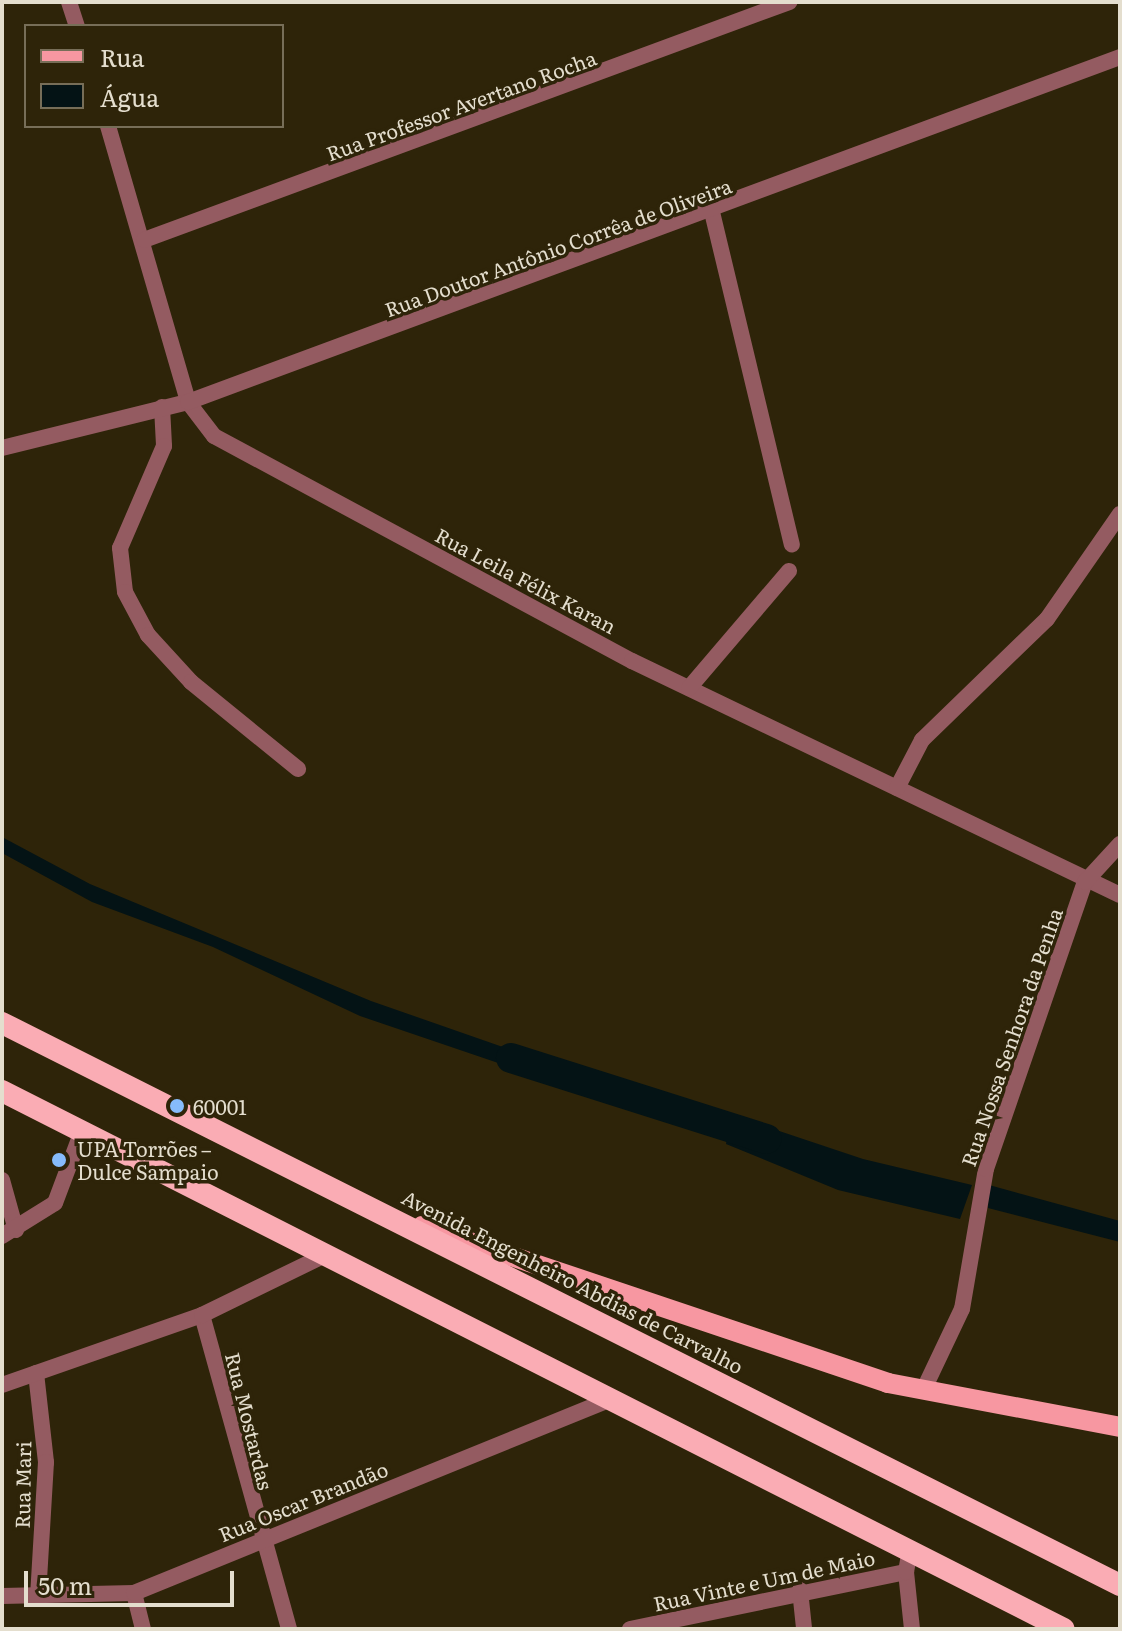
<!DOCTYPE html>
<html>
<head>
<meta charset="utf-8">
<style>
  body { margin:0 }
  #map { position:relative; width:1122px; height:1631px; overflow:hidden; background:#2e2409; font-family:Literata,serif }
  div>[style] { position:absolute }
  .water>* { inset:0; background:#041315 }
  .canal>* { height:30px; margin:-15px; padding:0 15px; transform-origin:15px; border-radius:15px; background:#041315 }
  .service>* { height:16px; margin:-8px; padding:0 8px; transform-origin:8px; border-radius:8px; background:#945b61 }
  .minor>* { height:16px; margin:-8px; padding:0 8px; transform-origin:8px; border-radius:8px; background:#945b61 }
  .primary>* { height:20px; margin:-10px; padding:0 10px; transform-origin:10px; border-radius:10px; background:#f797a1 }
  .trunk>* { height:22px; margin:-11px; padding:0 11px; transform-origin:11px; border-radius:11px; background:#faacb4 }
  .dots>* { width:22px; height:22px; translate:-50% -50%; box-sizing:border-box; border:4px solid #2e2409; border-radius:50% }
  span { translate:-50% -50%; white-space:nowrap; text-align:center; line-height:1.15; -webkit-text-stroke:7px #2e2409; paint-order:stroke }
  .street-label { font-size:20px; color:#e4dece }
  .poi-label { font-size:20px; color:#e4dece }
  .left { translate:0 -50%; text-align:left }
  .frame { position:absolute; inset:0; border:4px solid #e4dece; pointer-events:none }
  .legend { position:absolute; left:24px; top:24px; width:260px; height:104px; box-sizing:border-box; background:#2e2409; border:2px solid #776e58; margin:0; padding:10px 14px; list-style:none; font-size:24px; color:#e4dece }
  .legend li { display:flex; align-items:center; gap:16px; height:40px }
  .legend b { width:40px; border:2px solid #776e58 }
  .scale { position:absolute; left:24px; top:1571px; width:210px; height:36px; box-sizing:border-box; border:4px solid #e4dece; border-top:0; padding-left:10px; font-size:24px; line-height:28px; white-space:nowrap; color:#e4dece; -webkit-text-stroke:6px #2e2409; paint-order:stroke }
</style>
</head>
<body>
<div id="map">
  <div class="water">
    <div style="clip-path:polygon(2px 837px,90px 884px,371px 1001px,546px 1062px,551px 1081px,360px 1016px,213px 947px,92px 902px,2px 853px)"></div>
    <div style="clip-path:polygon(731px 1115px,863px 1159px,972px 1185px,960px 1219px,838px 1190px,726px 1144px)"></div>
    <div style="clip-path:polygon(989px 1185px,1120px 1221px,1120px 1242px,988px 1208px)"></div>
  </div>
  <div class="canal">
    <div style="left:511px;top:1058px;width:268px;rotate:17.6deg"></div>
  </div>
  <div class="service">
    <div style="left:162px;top:407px;width:39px;rotate:87deg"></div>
    <div style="left:164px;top:446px;width:111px;rotate:113.3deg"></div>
    <div style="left:120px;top:548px;width:44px;rotate:83.5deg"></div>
    <div style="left:125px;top:592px;width:49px;rotate:61.9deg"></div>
    <div style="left:148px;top:635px;width:64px;rotate:47.5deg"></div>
    <div style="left:191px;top:682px;width:138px;rotate:39.1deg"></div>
    <div style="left:2px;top:1180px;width:52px;rotate:74.4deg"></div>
    <div style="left:2px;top:1236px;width:62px;rotate:-31.9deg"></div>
    <div style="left:55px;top:1203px;width:77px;rotate:-69.4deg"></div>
  </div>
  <div class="minor">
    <div style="left:69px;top:2px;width:25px;rotate:72deg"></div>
    <div style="left:108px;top:126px;width:287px;rotate:73.8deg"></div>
    <div style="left:188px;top:402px;width:43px;rotate:52.6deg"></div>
    <div style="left:214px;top:436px;width:475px;rotate:28.3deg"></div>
    <div style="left:632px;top:661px;width:541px;rotate:25.62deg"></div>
    <div style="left:712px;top:212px;width:342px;rotate:76.5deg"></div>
    <div style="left:144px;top:240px;width:688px;rotate:-20.25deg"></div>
    <div style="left:2px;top:448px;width:192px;rotate:-13.9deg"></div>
    <div style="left:188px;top:402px;width:994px;rotate:-20.31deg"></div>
    <div style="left:689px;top:688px;width:154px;rotate:-49.5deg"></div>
    <div style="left:897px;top:788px;width:54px;rotate:-62.5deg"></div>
    <div style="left:922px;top:740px;width:174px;rotate:-44.1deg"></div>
    <div style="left:1047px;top:619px;width:128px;rotate:-55.2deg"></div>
    <div style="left:202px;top:1315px;width:326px;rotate:74.5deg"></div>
    <div style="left:36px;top:1373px;width:90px;rotate:83.6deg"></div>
    <div style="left:46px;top:1462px;width:136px;rotate:93.4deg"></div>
    <div style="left:2px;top:1385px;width:212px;rotate:-19.3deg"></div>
    <div style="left:202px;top:1315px;width:139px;rotate:-26deg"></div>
    <div style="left:923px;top:1391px;width:91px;rotate:-64.6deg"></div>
    <div style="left:962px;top:1309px;width:142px;rotate:-80.3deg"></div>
    <div style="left:986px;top:1169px;width:304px;rotate:-71deg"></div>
    <div style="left:1085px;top:882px;width:52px;rotate:-47.4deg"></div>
    <div style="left:906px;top:1572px;width:57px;rotate:84deg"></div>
    <div style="left:800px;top:1590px;width:39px;rotate:84deg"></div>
    <div style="left:134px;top:1593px;width:37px;rotate:76deg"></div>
    <div style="left:2px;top:1596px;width:132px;rotate:-1.3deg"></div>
    <div style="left:134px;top:1593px;width:515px;rotate:-22.13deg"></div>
    <div style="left:630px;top:1629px;width:282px;rotate:-11.7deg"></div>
    <div style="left:906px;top:1572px;width:23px;rotate:-80deg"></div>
  </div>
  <div class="primary">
    <div style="left:422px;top:1226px;width:492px;rotate:18.6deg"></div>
    <div style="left:888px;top:1383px;width:236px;rotate:10.7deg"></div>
  </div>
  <div class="trunk">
    <div style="left:2px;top:1023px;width:1251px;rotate:26.69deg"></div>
    <div style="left:2px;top:1091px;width:1190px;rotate:26.87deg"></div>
  </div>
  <div class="dots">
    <div style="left:177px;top:1106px;background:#86bbfb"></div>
    <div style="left:59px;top:1160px;background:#86bbfb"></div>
  </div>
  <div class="street-label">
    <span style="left:461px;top:105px;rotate:-20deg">Rua Professor Avertano Rocha</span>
    <span style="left:558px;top:247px;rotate:-20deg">Rua Doutor Antônio Corrêa de Oliveira</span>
    <span style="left:526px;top:580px;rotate:28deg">Rua Leila Félix Karan</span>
    <span style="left:1011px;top:1037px;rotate:-71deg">Rua Nossa Senhora da Penha</span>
    <span style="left:573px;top:1281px;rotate:27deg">Avenida Engenheiro Abdias de Carvalho</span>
    <span style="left:250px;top:1421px;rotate:76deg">Rua Mostardas</span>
    <span style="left:22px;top:1485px;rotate:-89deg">Rua Mari</span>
    <span style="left:303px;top:1501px;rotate:-22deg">Rua Oscar Brandão</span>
    <span style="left:764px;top:1580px;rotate:-12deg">Rua Vinte e Um de Maio</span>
  </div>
  <div class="poi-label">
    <span class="left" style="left:193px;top:1106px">60001</span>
    <span class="left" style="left:77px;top:1160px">UPA Torrões –<br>Dulce Sampaio</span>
  </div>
  <div class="frame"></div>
  <ul class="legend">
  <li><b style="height:10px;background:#f797a1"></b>Rua</li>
  <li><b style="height:22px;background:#041315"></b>Água</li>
  </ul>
  <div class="scale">50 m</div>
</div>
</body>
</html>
